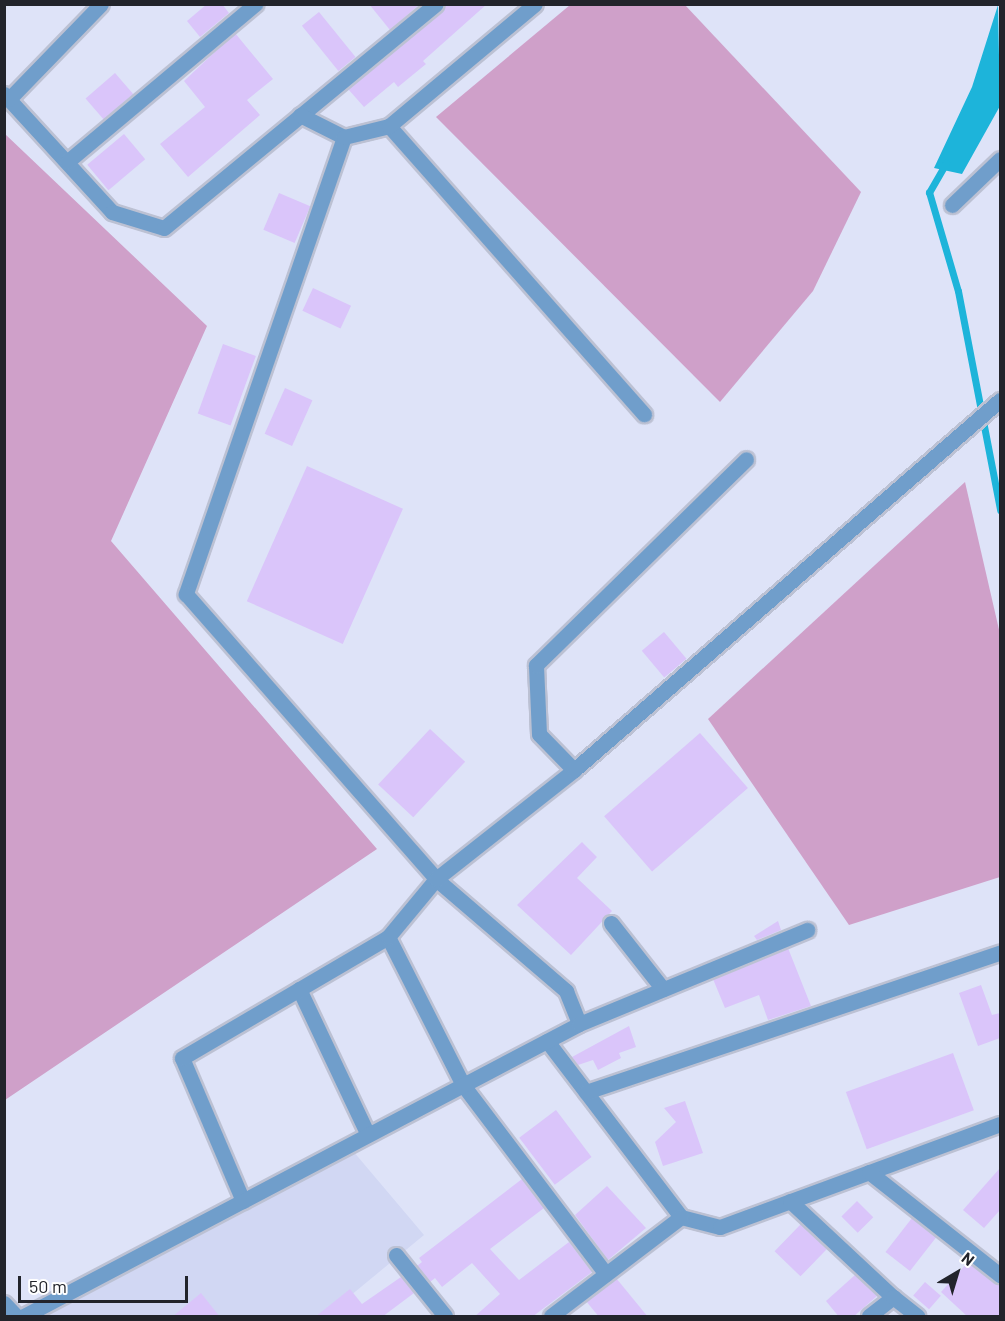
<!DOCTYPE html>
<html>
<head>
<meta charset="utf-8">
<style>
  body { margin:0 }
  #map { position:relative; width:1005px; height:1321px; overflow:hidden; background:#dee3f8; font-family:Barlow,sans-serif }
  div>[style] { position:absolute }
  .built>* { inset:0; background:#d1d7f3 }
  .green>* { inset:0; background:#cfa0c9 }
  .water>* { inset:0; background:#1db4da }
  .stream>* { height:7px; margin:-3.5px; padding:0 3.5px; transform-origin:3.5px; border-radius:3.5px; background:#1db4da }
  .building>* { inset:0; background:#dac5fa; transform-origin:0 0 }
  .roads { filter:drop-shadow(2px 0 #bcc1d3) drop-shadow(-2px 0 #bcc1d3) drop-shadow(0 2px #bcc1d3) drop-shadow(0 -2px #bcc1d3) }
  .minor>* { height:15px; margin:-7.5px; padding:0 7.5px; transform-origin:7.5px; border-radius:7.5px; background:#709ecb }
  .tertiary>* { height:15px; margin:-7.5px; padding:0 7.5px; transform-origin:7.5px; border-radius:7.5px; background:#709ecb }
  span { translate:-50% -50%; white-space:nowrap; text-align:center; line-height:1.15; -webkit-text-stroke:4.5px #fff; paint-order:stroke }
  .frame { position:absolute; inset:0; border:6px solid #22242b; pointer-events:none }
  .north { position:absolute; left:927px; top:1243px; width:60px; height:60px; -webkit-text-stroke:4px #fff; paint-order:stroke; rotate:38deg; font-size:16px; font-weight:700; line-height:24px; text-align:center; color:#22242b }
  .north::after { content:''; display:block; margin:auto; width:21px; height:27px; background:#22242b; clip-path:polygon(50% 0,100% 100%,50% 72%,0 100%) }
  .scale { position:absolute; left:18px; top:1276px; width:170px; height:27px; box-sizing:border-box; border:3px solid #22242b; border-top:0; padding-left:8px; font-size:18px; line-height:21px; white-space:nowrap; color:#22242b; -webkit-text-stroke:4px #fff; paint-order:stroke }
</style>
</head>
<body>
<div id="map">
  <div class="built">
    <div style="clip-path:polygon(353px 1151px,424px 1235px,350px 1296px,365px 1316px,32px 1316px)"></div>
  </div>
  <div class="green">
    <div style="clip-path:polygon(570px 5px,685px 5px,861px 192px,813px 291px,720px 402px,436px 117px)"></div>
    <div style="clip-path:polygon(5px 134px,207px 326px,111px 541px,377px 849px,5px 1100px)"></div>
    <div style="clip-path:polygon(965px 482px,1000px 634px,1000px 877px,849px 925px,708px 719px)"></div>
  </div>
  <div class="water">
    <div style="clip-path:polygon(998px 5px,1000px 106px,962px 174px,934px 168px,972px 87px)"></div>
  </div>
  <div class="stream">
    <div style="left:946px;top:163px;width:34px;rotate:120deg"></div>
    <div style="left:929px;top:192px;width:103px;rotate:73.7deg"></div>
    <div style="left:958px;top:291px;width:223px;rotate:79.1deg"></div>
  </div>
  <div class="building">
    <div style="clip-path:polygon(207px 4px,222px 4px,229px 13px,200px 37px,187px 21px)"></div>
    <div style="clip-path:polygon(369px 4px,420px 4px,390px 30px)"></div>
    <div style="clip-path:polygon(445px 4px,487px 4px,423px 61px,426px 64px,398px 87px,394px 82px,364px 107px,348px 89px,442px 12px)"></div>
    <div style="left:319px;top:12px;width:58px;height:22px;rotate:51deg"></div>
    <div style="clip-path:polygon(235px 33px,273px 79px,247px 100px,260px 115px,188px 177px,160px 144px,205px 107px,184px 81px)"></div>
    <div style="left:115px;top:73px;width:28px;height:39px;rotate:49deg"></div>
    <div style="left:124px;top:134px;width:33px;height:48px;rotate:50deg"></div>
    <div style="left:279px;top:193px;width:34px;height:40px;rotate:23deg"></div>
    <div style="left:313px;top:288px;width:42px;height:25px;rotate:25deg"></div>
    <div style="left:223px;top:344px;width:35px;height:74px;rotate:20deg"></div>
    <div style="left:285px;top:388px;width:30px;height:50px;rotate:24deg"></div>
    <div style="left:307px;top:466px;width:105px;height:148px;rotate:24deg"></div>
    <div style="left:664px;top:632px;width:35px;height:29px;rotate:50deg"></div>
    <div style="left:430px;top:729px;width:48px;height:76px;rotate:43deg"></div>
    <div style="left:700px;top:733px;width:73px;height:127px;rotate:49deg"></div>
    <div style="clip-path:polygon(582px 842px,597px 857px,577px 878px,612px 911px,571px 955px,517px 905px)"></div>
    <div style="clip-path:polygon(778px 921px,781px 930px,757px 940px,754px 936px)"></div>
    <div style="clip-path:polygon(788px 948px,811px 1006px,768px 1020px,759px 995px,725px 1008px,713px 979px)"></div>
    <div style="clip-path:polygon(981px 985px,992px 1015px,1000px 1013px,1000px 1038px,978px 1046px,959px 993px)"></div>
    <div style="clip-path:polygon(629px 1026px,636px 1047px,619px 1053px,621px 1058px,598px 1070px,593px 1060px,578px 1065px,572px 1057px)"></div>
    <div style="left:953px;top:1053px;width:61px;height:114px;rotate:70deg"></div>
    <div style="clip-path:polygon(685px 1101px,703px 1153px,663px 1166px,655px 1142px,676px 1122px,664px 1108px)"></div>
    <div style="left:556px;top:1110px;width:59px;height:46px;rotate:53deg"></div>
    <div style="clip-path:polygon(1000px 1168px,1000px 1210px,984px 1228px,963px 1210px)"></div>
    <div style="clip-path:polygon(522px 1179px,544px 1208px,490px 1249px,519px 1280px,569px 1242px,592px 1272px,532px 1317px,474px 1317px,500px 1294px,472px 1263px,442px 1287px,435px 1278px,430px 1282px,417px 1266px,422px 1262px,419px 1258px)"></div>
    <div style="clip-path:polygon(607px 1186px,646px 1228px,608px 1260px,575px 1215px)"></div>
    <div style="left:857px;top:1201px;width:23px;height:22px;rotate:45deg"></div>
    <div style="left:912px;top:1218px;width:31px;height:43px;rotate:38deg"></div>
    <div style="left:801px;top:1224px;width:36px;height:38px;rotate:44deg"></div>
    <div style="clip-path:polygon(968px 1262px,1000px 1285px,1000px 1317px,968px 1317px,941px 1292px)"></div>
    <div style="clip-path:polygon(855px 1275px,877px 1296px,853px 1317px,839px 1317px,826px 1301px)"></div>
    <div style="clip-path:polygon(401px 1277px,414px 1293px,382px 1317px,315px 1317px,350px 1289px,362px 1304px)"></div>
    <div style="clip-path:polygon(616px 1278px,648px 1317px,599px 1317px,586px 1301px)"></div>
    <div style="left:925px;top:1282px;width:21px;height:18px;rotate:41deg"></div>
    <div style="clip-path:polygon(201px 1293px,220px 1317px,172px 1317px)"></div>
  </div>
  <div class="roads">
    <div class="minor">
      <div style="left:4px;top:94px;width:160px;rotate:47.5deg"></div>
      <div style="left:112px;top:212px;width:54px;rotate:17.1deg"></div>
      <div style="left:164px;top:228px;width:352px;rotate:-39.5deg"></div>
      <div style="left:9px;top:99px;width:132px;rotate:-45.9deg"></div>
      <div style="left:300px;top:115px;width:49px;rotate:26.6deg"></div>
      <div style="left:344px;top:137px;width:484px;rotate:109.1deg"></div>
      <div style="left:186px;top:594px;width:379px;rotate:48.7deg"></div>
      <div style="left:436px;top:879px;width:172px;rotate:40.7deg"></div>
      <div style="left:566px;top:991px;width:35px;rotate:68deg"></div>
      <div style="left:389px;top:126px;width:385px;rotate:48.5deg"></div>
      <div style="left:344px;top:137px;width:46px;rotate:-13.7deg"></div>
      <div style="left:389px;top:126px;width:190px;rotate:-39.9deg"></div>
      <div style="left:67px;top:162px;width:246px;rotate:-40deg"></div>
      <div style="left:952px;top:205px;width:66px;rotate:-43.8deg"></div>
      <div style="left:574px;top:770px;width:50px;rotate:-134.2deg"></div>
      <div style="left:539px;top:734px;width:69px;rotate:-92.5deg"></div>
      <div style="left:536px;top:665px;width:294px;rotate:-44.4deg"></div>
      <div style="left:611px;top:923px;width:84px;rotate:51.8deg"></div>
      <div style="left:388px;top:937px;width:166px;rotate:63.1deg"></div>
      <div style="left:463px;top:1085px;width:237px;rotate:52.9deg"></div>
      <div style="left:299px;top:989px;width:161px;rotate:64.7deg"></div>
      <div style="left:547px;top:1041px;width:221px;rotate:52.7deg"></div>
      <div style="left:681px;top:1217px;width:40px;rotate:14.4deg"></div>
      <div style="left:720px;top:1227px;width:298px;rotate:-20.2deg"></div>
      <div style="left:586px;top:1092px;width:437px;rotate:-18.6deg"></div>
      <div style="left:869px;top:1172px;width:167px;rotate:38.2deg"></div>
      <div style="left:243px;top:1201px;width:155px;rotate:-113.1deg"></div>
      <div style="left:182px;top:1058px;width:239px;rotate:-30.4deg"></div>
      <div style="left:388px;top:937px;width:75px;rotate:-50.4deg"></div>
      <div style="left:436px;top:879px;width:176px;rotate:-38.3deg"></div>
      <div style="left:574px;top:770px;width:564px;rotate:-40.98deg"></div>
      <div style="left:790px;top:1201px;width:141px;rotate:43deg"></div>
      <div style="left:396px;top:1255px;width:78px;rotate:51.2deg"></div>
      <div style="left:24px;top:1316px;width:627px;rotate:-27.75deg"></div>
      <div style="left:579px;top:1024px;width:247px;rotate:-22.4deg"></div>
      <div style="left:551px;top:1316px;width:163px;rotate:-37.3deg"></div>
      <div style="left:869px;top:1316px;width:31px;rotate:-38deg"></div>
      <div style="left:893px;top:1297px;width:31px;rotate:38deg"></div>
    </div>
    <div class="tertiary">
      <div style="left:4px;top:1303px;width:18px;rotate:47deg"></div>
    </div>
  </div>
  <div class="frame"></div>
  <div class="north">N</div>
  <div class="scale">50 m</div>
</div>
</body>
</html>
